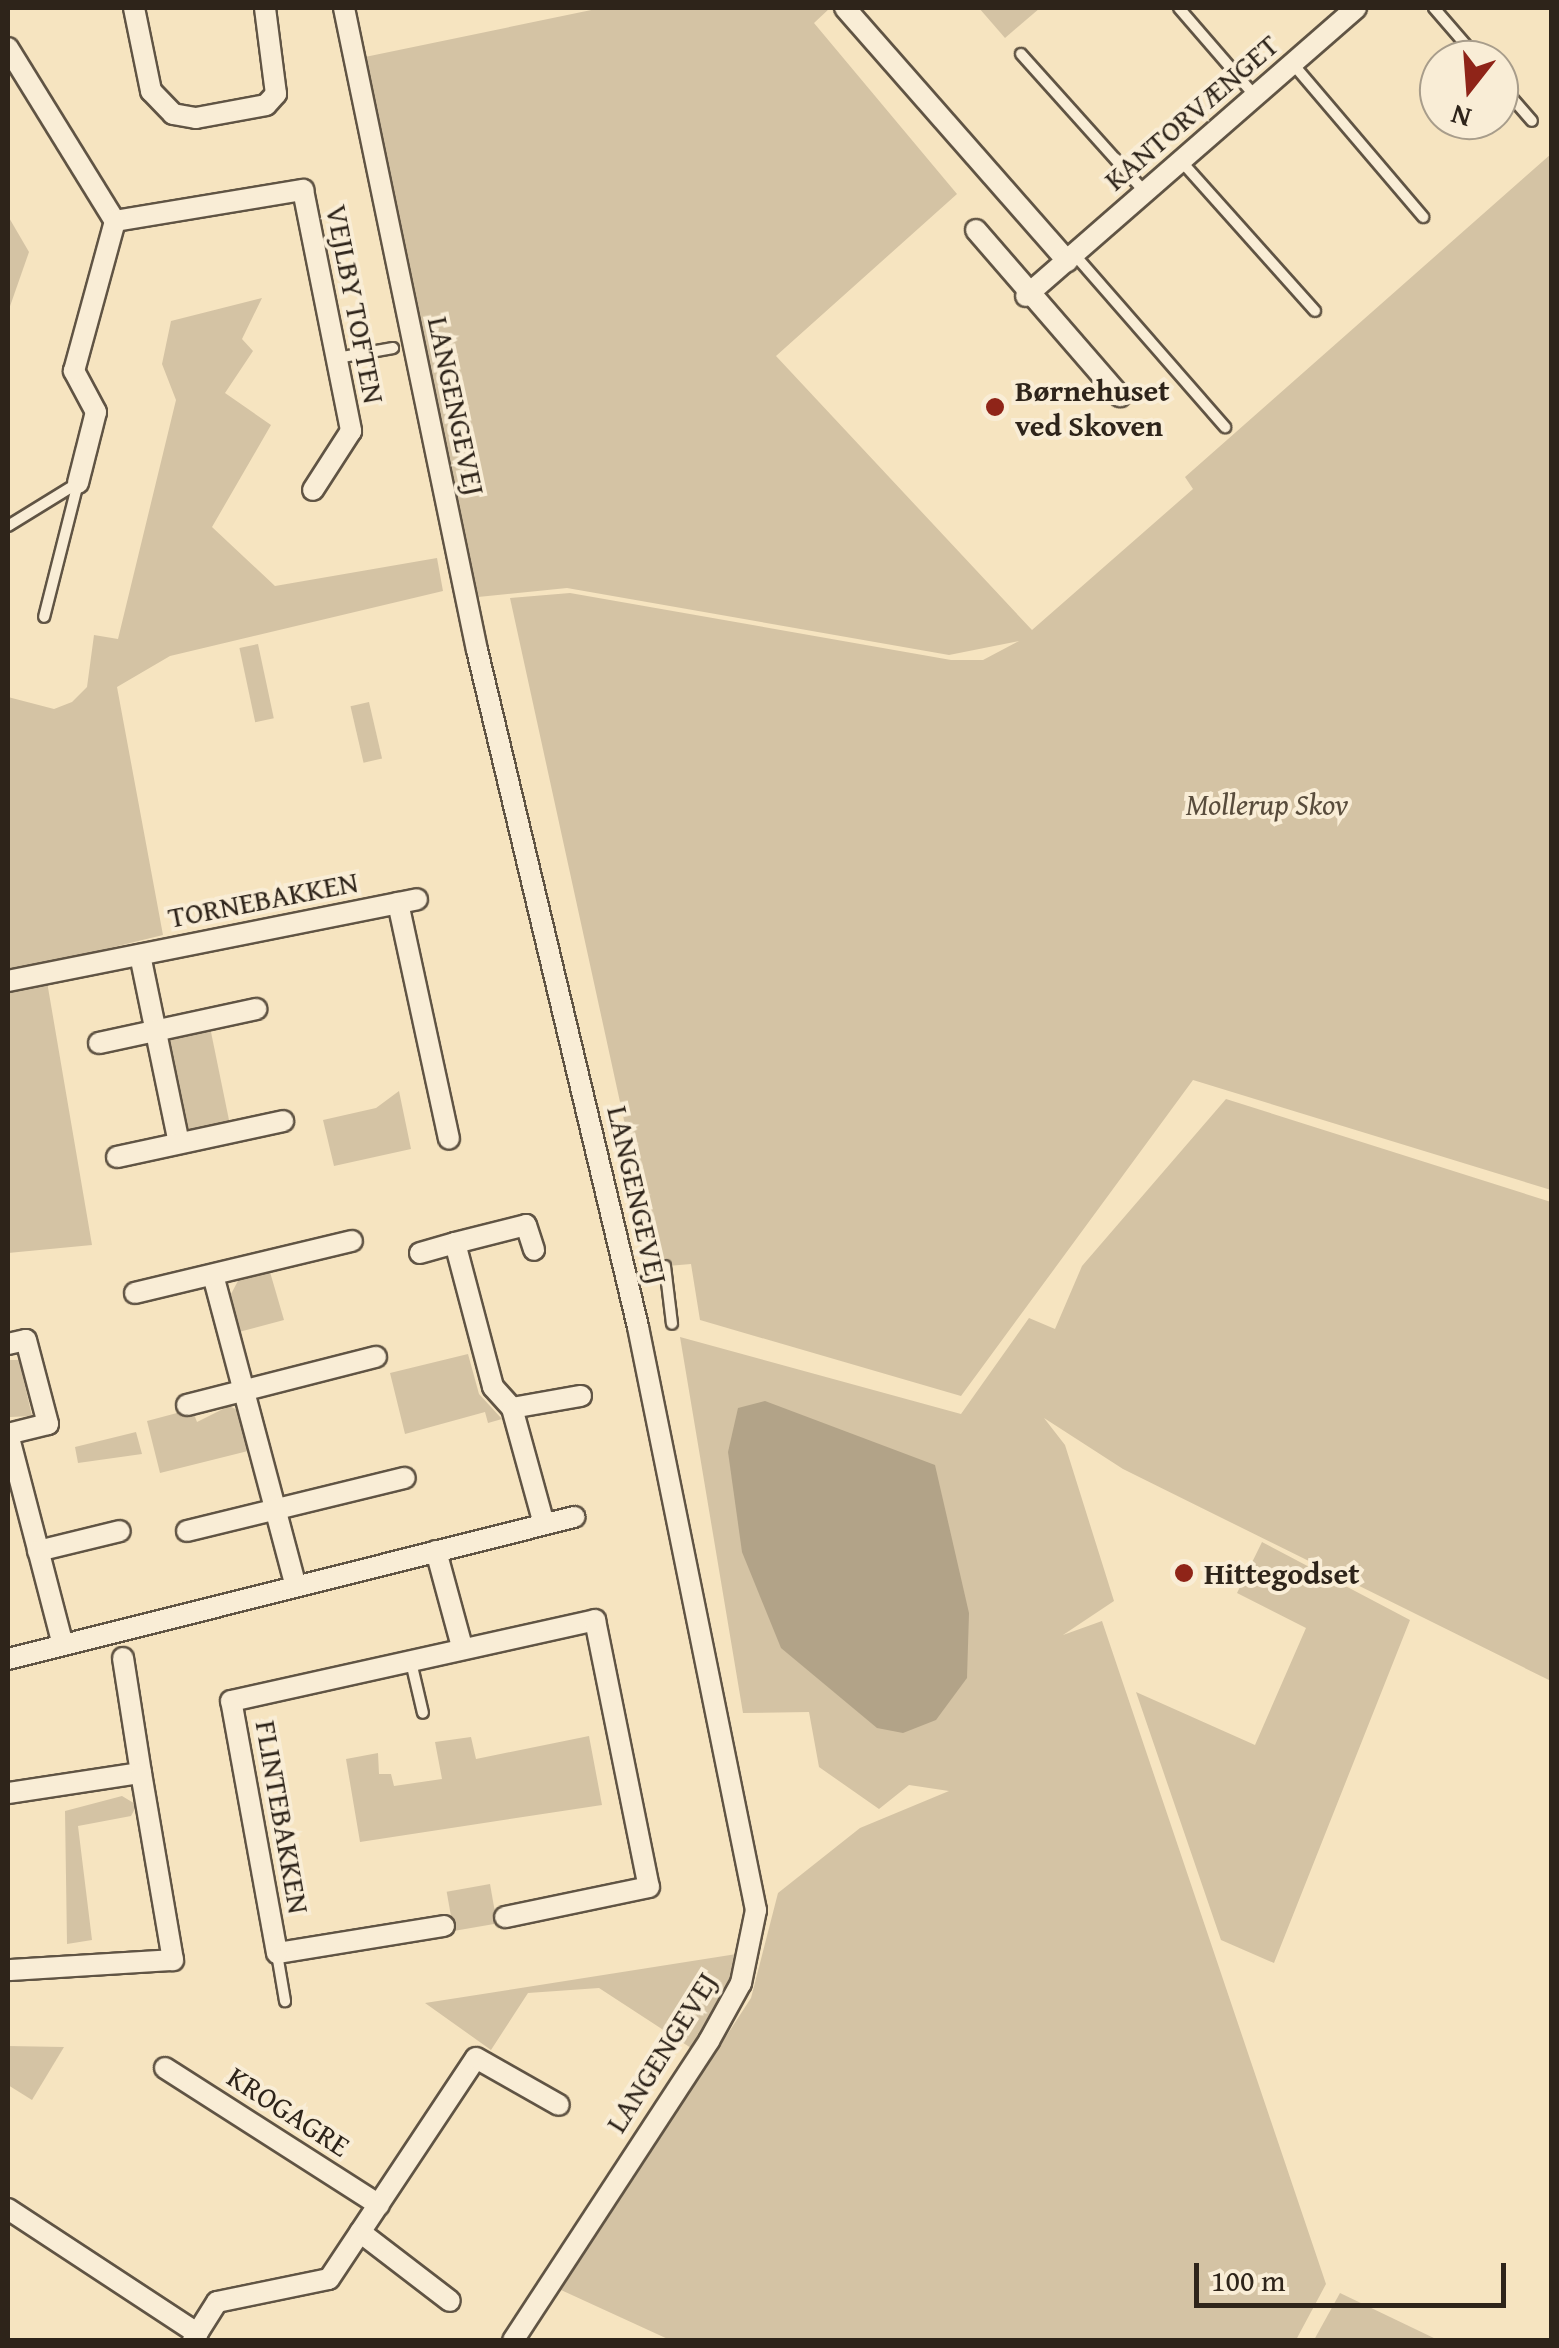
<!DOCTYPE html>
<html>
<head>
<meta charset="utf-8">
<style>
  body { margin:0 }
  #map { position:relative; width:1559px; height:2348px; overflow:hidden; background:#f6e4c0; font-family:"Gentium Book Plus",serif }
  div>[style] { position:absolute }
  .green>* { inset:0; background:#d4c3a4; transform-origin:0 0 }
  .water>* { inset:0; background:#b2a388 }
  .roads { filter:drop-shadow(2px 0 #605444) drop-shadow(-2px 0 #605444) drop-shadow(0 2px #605444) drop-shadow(0 -2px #605444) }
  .service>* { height:10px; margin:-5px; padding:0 5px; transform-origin:5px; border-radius:5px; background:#f9edd6 }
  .minor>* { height:20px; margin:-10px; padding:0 10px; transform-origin:10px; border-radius:10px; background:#f9edd6 }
  .dots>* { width:28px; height:28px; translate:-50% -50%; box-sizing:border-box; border:5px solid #f9edd6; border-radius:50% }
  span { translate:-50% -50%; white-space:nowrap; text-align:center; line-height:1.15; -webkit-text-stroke:8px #f9edd6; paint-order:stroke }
  .street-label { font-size:30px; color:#2e241a }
  .poi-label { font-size:30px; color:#2e241a; font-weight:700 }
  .left { translate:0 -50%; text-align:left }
  .park-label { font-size:30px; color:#584c3c; font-style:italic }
  .frame { position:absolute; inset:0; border:10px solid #2e241a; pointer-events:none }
  .north { position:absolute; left:1419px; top:40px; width:100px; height:100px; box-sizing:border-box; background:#f9edd6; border:2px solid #a89d8b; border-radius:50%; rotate:197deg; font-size:28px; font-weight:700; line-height:40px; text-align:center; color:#2e241a }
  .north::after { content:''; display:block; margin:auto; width:35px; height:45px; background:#8f2418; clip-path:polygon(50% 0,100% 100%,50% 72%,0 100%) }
  .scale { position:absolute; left:1194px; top:2263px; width:312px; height:45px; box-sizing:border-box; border:5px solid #2e241a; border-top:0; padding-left:12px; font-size:30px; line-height:35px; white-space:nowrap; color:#2e241a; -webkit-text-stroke:8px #f9edd6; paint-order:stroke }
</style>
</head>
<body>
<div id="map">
  <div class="green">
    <div style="clip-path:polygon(601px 8px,830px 8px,814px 23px,957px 194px,776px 356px,1032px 630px,1193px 489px,1185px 477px,1551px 154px,1551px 1190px,1193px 1080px,961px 1396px,700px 1320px,691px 1264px,656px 1267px,510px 598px,570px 593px,951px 660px,983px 660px,1019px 641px,949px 655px,567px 588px,478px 597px,365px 57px)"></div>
    <div style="clip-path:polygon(979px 8px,1040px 8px,1005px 38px)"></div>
    <div style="clip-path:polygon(8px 216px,29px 252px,8px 312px)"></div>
    <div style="clip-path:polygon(262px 298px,242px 339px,253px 351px,225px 393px,271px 425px,212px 527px,275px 586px,437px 558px,443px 591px,170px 656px,117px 687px,163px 935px,44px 964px,92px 1245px,8px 1253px,8px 697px,54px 709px,72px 702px,87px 687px,94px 635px,118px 639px,176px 400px,162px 364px,171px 321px)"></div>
    <div style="left:258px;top:644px;width:76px;height:19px;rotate:78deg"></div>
    <div style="left:369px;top:702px;width:58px;height:19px;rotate:77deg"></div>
    <div style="clip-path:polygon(199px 1027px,211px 1032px,230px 1125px,198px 1134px,183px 1126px,166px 1046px,174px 1033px)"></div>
    <div style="clip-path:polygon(399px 1091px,411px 1149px,334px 1166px,323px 1120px,376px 1108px)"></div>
    <div style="clip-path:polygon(1226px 1099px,1551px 1202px,1551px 1681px,1123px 1469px,1044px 1418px,1065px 1445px,1114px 1601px,1063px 1635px,1102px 1621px,1326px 2284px,1296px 2340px,670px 2340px,561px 2290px,751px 1998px,778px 1893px,860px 1828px,949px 1791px,909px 1785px,879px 1809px,819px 1767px,809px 1712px,743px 1713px,680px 1337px,961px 1414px,1029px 1318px,1055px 1329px,1082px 1266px)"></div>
    <div style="clip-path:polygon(270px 1272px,284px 1320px,239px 1332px,231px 1294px,239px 1279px)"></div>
    <div style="clip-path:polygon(468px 1354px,479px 1394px,502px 1419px,488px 1423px,485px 1412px,405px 1434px,390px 1373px)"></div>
    <div style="clip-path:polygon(8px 1360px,19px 1360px,32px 1416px,10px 1417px)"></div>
    <div style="clip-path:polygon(229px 1406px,242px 1412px,252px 1450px,160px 1473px,147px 1421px,192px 1409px,197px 1422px)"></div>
    <div style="clip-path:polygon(136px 1432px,142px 1454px,78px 1463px,75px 1447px)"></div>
    <div style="clip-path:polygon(1262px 1542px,1410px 1620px,1274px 1963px,1221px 1940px,1136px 1692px,1255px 1745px,1306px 1628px,1237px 1593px)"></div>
    <div style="clip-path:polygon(589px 1736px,602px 1805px,360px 1842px,346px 1759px,378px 1753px,379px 1774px,391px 1774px,394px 1786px,442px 1779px,435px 1742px,471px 1737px,476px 1759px)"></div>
    <div style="clip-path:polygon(122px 1796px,137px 1805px,131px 1816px,78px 1826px,92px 1940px,67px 1944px,65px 1811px)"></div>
    <div style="left:490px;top:1884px;width:40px;height:44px;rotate:80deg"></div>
    <div style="clip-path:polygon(743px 1953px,691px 2048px,599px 1988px,528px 1993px,491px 2050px,425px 2003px)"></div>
    <div style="clip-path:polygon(8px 2046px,64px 2047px,32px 2100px,8px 2085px)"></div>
    <div style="clip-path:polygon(1340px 2293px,1438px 2340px,1314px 2340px)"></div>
  </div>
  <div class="water">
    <div style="clip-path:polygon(765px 1401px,935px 1465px,969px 1613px,967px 1678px,936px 1720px,903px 1733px,877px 1728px,781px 1648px,742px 1552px,728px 1452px,738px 1408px)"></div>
  </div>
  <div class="roads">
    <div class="service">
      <div style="left:1179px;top:8px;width:116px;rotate:49.2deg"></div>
      <div style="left:1434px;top:8px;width:69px;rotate:49.1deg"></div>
      <div style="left:1021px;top:54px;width:186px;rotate:48.1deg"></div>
      <div style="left:1293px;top:64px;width:201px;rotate:49.6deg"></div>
      <div style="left:1499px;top:83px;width:50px;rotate:49deg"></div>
      <div style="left:1181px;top:161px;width:201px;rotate:48.2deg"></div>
      <div style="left:1074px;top:254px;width:230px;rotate:48.9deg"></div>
      <div style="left:337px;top:358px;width:57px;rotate:-10.1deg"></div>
      <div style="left:8px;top:526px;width:82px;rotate:-31.6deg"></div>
      <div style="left:78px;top:483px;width:138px;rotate:104.2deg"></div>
      <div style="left:665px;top:1266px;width:58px;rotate:83.1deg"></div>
      <div style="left:411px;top:1662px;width:52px;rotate:76.8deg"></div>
      <div style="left:277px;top:1954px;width:48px;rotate:80.3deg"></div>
    </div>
    <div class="minor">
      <div style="left:134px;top:8px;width:85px;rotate:78.4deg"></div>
      <div style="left:151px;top:91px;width:32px;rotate:46deg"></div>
      <div style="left:173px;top:114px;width:23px;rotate:10deg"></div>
      <div style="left:196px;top:118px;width:71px;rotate:-10.5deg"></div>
      <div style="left:266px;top:105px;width:15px;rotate:-48deg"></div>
      <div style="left:276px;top:94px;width:87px;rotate:-97.3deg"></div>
      <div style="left:344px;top:8px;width:656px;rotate:78.3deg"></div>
      <div style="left:477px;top:650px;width:696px;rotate:76.62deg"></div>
      <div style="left:638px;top:1327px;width:595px;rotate:78.56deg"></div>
      <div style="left:756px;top:1910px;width:75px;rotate:101.6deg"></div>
      <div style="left:741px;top:1983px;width:66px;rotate:118.9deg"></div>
      <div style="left:709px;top:2041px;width:358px;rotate:123.2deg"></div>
      <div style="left:845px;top:8px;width:337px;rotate:48.7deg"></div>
      <div style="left:8px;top:48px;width:203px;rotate:58.3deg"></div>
      <div style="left:115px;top:221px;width:191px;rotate:-9.4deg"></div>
      <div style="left:303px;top:190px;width:246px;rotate:78.7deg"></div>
      <div style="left:351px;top:431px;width:70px;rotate:122.8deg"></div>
      <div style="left:976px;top:230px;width:220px;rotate:49.1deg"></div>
      <div style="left:1026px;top:296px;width:438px;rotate:-41.1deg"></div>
      <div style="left:78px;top:483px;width:73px;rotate:-75.8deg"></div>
      <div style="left:96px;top:412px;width:47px;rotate:-118.2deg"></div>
      <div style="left:74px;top:371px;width:156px;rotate:-74.7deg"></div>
      <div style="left:398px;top:903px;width:241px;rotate:77.8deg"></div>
      <div style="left:140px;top:955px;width:192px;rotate:78.3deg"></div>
      <div style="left:8px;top:981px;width:417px;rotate:-11.3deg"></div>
      <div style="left:99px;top:1043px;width:161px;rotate:-12.2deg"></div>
      <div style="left:117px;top:1157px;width:170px;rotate:-12.2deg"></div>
      <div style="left:455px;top:1243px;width:73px;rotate:-14.2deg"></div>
      <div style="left:526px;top:1225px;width:26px;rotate:72deg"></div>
      <div style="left:420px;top:1253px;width:36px;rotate:-16deg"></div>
      <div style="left:455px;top:1243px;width:149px;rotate:75.2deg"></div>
      <div style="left:493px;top:1387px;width:28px;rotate:48deg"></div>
      <div style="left:512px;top:1408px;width:120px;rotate:74.6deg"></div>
      <div style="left:213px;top:1275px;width:322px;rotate:75.1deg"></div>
      <div style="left:135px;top:1293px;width:223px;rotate:-13.5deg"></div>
      <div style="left:8px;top:1344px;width:18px;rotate:-13deg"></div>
      <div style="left:26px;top:1340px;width:87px;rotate:75.3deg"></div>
      <div style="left:48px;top:1424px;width:41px;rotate:166deg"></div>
      <div style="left:8px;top:1434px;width:218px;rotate:75.4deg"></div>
      <div style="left:187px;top:1405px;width:195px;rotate:-14.3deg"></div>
      <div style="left:512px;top:1408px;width:70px;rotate:-9.9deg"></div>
      <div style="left:187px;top:1531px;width:224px;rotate:-13.7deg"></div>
      <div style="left:38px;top:1551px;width:84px;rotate:-13.7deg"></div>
      <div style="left:436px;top:1551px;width:95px;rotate:74.8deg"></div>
      <div style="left:123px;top:1658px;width:116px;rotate:81.1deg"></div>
      <div style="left:8px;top:1659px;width:584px;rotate:-14.08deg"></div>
      <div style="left:8px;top:1793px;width:134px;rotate:-8.6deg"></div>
      <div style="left:141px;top:1773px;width:190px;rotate:80.3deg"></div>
      <div style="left:173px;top:1960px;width:165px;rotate:176.5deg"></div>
      <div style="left:444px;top:1926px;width:169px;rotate:170.8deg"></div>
      <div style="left:277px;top:1953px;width:256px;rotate:-100.3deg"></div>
      <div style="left:231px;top:1701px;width:373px;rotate:-12.5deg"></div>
      <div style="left:595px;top:1620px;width:272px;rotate:78.6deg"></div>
      <div style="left:649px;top:1887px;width:147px;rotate:168.2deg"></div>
      <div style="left:165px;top:2068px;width:254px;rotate:32.6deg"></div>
      <div style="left:8px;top:2209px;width:227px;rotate:33.3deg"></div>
      <div style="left:360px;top:2232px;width:113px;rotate:37.5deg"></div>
      <div style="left:193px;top:2340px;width:45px;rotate:-57.7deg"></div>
      <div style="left:217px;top:2302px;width:114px;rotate:-11.6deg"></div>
      <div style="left:329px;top:2279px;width:265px;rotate:-56.4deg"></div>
      <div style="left:476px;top:2058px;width:95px;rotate:29.5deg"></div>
    </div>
  </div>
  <div class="dots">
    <div style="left:995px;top:407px;background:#8f2418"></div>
    <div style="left:1184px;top:1573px;background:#8f2418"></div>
  </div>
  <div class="street-label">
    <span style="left:1191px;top:112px;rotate:-41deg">KANTORVÆNGET</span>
    <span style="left:356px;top:304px;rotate:79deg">VEJLBY TOFTEN</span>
    <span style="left:457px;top:406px;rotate:78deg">LANGENGEVEJ</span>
    <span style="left:263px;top:899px;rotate:-11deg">TORNEBAKKEN</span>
    <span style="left:638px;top:1195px;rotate:77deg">LANGENGEVEJ</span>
    <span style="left:283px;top:1817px;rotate:80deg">FLINTEBAKKEN</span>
    <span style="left:661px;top:2052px;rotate:-58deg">LANGENGEVEJ</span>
    <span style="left:289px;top:2111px;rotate:33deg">KROGAGRE</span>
  </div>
  <div class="poi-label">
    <span class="left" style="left:1015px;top:407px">Børnehuset<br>ved Skoven</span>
    <span class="left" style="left:1204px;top:1573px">Hittegodset</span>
  </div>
  <div class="park-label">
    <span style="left:1267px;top:804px">Mollerup Skov</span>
  </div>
  <div class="frame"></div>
  <div class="north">N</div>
  <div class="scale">100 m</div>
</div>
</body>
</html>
